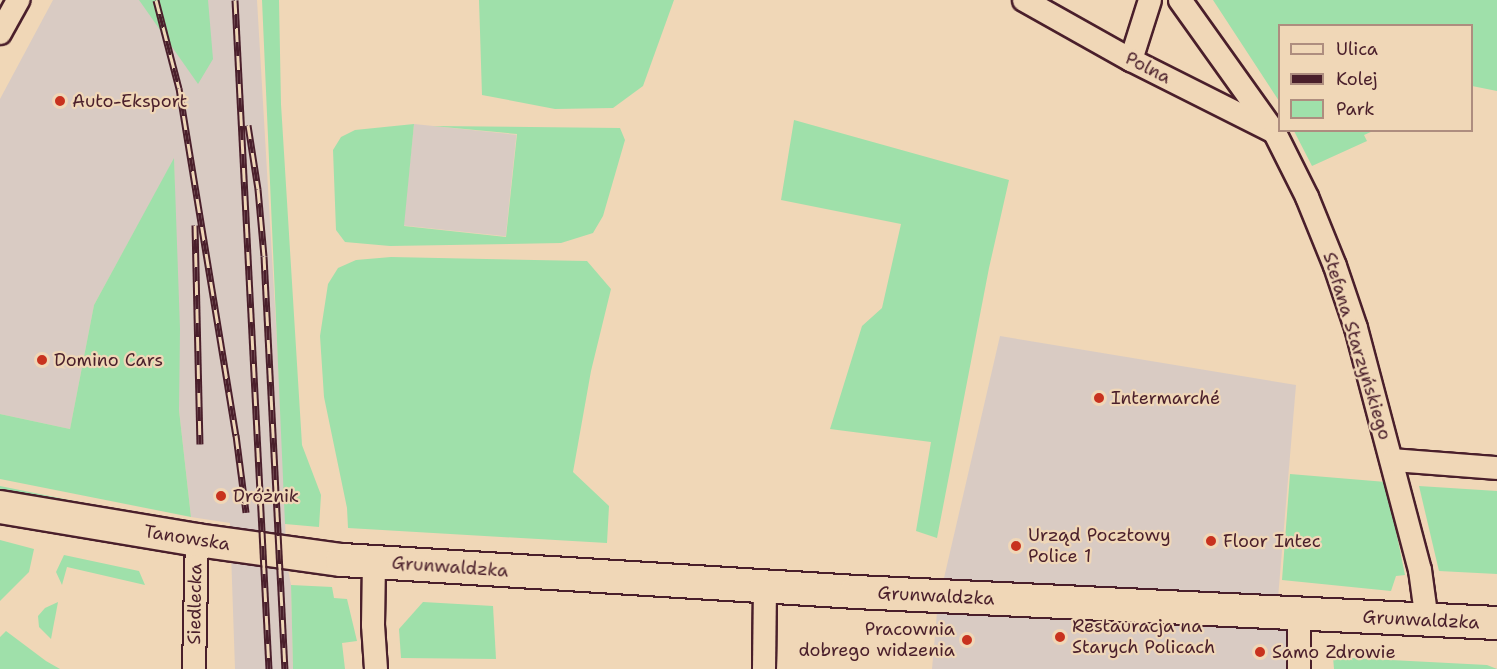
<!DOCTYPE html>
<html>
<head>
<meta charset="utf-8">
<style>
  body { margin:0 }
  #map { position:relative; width:1497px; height:669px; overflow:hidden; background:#f0d7b7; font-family:"Shantell Sans",sans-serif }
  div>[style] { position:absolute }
  .built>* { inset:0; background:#d9cbc3; transform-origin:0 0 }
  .green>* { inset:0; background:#9fe0aa }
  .roads { filter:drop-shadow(2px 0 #4a1f2b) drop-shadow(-2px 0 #4a1f2b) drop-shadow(0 2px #4a1f2b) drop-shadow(0 -2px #4a1f2b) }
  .street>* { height:22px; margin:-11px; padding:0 11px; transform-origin:11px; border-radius:11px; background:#f0d7b7 }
  .secondary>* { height:32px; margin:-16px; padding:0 16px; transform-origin:16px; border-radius:16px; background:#f0d7b7 }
  .rail>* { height:7px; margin-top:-3.5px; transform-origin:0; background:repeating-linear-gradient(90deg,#f0d7b7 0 14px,#4a1f2b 0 28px); box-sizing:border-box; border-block:2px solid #4a1f2b }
  .dots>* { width:16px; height:16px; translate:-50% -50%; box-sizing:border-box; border:3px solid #f0d7b7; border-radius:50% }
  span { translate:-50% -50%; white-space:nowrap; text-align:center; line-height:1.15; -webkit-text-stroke:4.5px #f0d7b7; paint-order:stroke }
  .street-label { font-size:18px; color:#4a1f2b }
  .poi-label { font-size:18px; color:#4a1f2b }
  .left { translate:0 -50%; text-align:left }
  .right { translate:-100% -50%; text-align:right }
  .legend { position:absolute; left:1278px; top:24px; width:195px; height:108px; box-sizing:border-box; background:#f0d7b7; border:2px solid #ae8d7f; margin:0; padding:8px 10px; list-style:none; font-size:18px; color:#4a1f2b }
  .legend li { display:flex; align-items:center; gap:12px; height:30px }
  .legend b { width:30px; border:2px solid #ae8d7f }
</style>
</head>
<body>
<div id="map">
  <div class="built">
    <div style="clip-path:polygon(53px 0,257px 0,284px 462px,286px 559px,291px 585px,293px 669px,235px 669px,230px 523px,191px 517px,179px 410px,174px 159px,94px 305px,70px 429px,0 414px,0 99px)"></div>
    <div style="left:414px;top:124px;width:103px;height:102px;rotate:6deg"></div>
    <div style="clip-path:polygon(1000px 336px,1296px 385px,1277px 610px,941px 591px)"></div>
    <div style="clip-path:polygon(938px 601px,1292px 621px,1294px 669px,932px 669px)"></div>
  </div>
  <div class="green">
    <div style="clip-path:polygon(139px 0,208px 0,213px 59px,198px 84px)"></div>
    <div style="clip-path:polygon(262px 0,279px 0,281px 104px,302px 445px,321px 495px,319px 527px,285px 524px)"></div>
    <div style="clip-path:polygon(479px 0,674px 0,643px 86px,613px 108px,555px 109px,482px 95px)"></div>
    <div style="clip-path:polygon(1213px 0,1497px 0,1497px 91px,1472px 86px,1472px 26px,1280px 26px,1279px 101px)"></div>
    <div style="clip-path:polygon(794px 120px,1009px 180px,989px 268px,937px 538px,916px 531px,931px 442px,830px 429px,862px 326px,882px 308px,901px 224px,781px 200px)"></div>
    <div style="clip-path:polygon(414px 124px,404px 226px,506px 237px,517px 134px,433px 126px,620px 128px,625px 140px,603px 216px,593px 233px,561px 243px,390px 246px,345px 242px,336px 230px,333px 150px,341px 137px,355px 130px)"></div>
    <div style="clip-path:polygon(1294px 131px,1373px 131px,1364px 135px,1367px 141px,1312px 166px)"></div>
    <div style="clip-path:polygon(174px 158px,180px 329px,179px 410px,191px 517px,0 479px,0 414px,70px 429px,94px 305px)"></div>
    <div style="clip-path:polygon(391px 257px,587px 261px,611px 289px,591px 371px,573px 472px,609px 506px,607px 543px,348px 528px,347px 508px,324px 397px,320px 336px,328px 284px,338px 268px,356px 260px)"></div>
    <div style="clip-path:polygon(1290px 474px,1386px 482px,1405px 575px,1396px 576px,1391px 591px,1282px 580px)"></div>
    <div style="clip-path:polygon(0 486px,104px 507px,98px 512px,0 495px)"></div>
    <div style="clip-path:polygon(1419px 486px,1497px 491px,1497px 574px,1439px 571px)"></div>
    <div style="clip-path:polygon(0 540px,34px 549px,29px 572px,0 601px)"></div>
    <div style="clip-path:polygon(64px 555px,139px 571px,145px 585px,67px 567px,62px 585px,56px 572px)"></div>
    <div style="clip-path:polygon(291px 585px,332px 587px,334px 598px,347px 599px,357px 641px,342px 643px,345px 669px,293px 669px)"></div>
    <div style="clip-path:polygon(58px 602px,51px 639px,39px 627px,38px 616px,45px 608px)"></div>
    <div style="clip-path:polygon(423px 602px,493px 606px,496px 659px,401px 658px,399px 629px)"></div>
    <div style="clip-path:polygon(6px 631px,46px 661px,60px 669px,0 669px,0 637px)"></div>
    <div style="clip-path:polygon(1333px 657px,1487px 665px,1497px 669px,1334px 669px)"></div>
  </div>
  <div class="roads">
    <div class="street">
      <div style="left:1024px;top:0;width:123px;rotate:29.3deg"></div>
      <div style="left:1131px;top:60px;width:158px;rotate:26.7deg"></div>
      <div style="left:1180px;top:0;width:163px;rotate:54.5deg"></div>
      <div style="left:1275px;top:133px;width:72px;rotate:63.4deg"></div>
      <div style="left:1307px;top:197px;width:74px;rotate:67.9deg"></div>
      <div style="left:1335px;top:266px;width:65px;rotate:71.3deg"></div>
      <div style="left:1356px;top:328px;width:250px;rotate:75.2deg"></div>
      <div style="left:1420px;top:570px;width:51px;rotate:82.2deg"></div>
      <div style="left:0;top:33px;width:38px;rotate:-61deg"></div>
      <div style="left:1131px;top:60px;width:63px;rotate:-72.4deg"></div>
      <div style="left:1392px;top:460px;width:105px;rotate:4.4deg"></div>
      <div style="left:374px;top:562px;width:63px;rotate:90.9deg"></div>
      <div style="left:373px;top:625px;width:44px;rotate:86.1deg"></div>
      <div style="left:1299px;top:614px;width:55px;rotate:90deg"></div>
      <div style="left:194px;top:669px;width:129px;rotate:-88.7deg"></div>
      <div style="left:764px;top:669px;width:83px;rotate:-89.3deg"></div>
    </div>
    <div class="secondary">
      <div style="left:0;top:507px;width:200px;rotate:9.5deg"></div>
      <div style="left:197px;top:540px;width:146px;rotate:7.9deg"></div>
      <div style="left:342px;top:560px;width:515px;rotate:3.56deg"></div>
      <div style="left:856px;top:592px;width:642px;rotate:2.77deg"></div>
    </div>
  </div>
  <div class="rail">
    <div style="left:156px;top:0;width:91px;rotate:75.4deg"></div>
    <div style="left:179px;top:88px;width:352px;rotate:80.7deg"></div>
    <div style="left:236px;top:435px;width:78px;rotate:82.6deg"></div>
    <div style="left:235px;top:0;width:670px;rotate:87.09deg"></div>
    <div style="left:248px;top:125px;width:65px;rotate:81.1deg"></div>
    <div style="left:258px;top:189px;width:67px;rotate:84.9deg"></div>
    <div style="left:264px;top:256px;width:414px;rotate:87.1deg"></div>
    <div style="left:195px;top:225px;width:219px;rotate:88.7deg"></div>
  </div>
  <div class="dots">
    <div style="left:60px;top:101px;background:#c8321e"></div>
    <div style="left:42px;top:360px;background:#c8321e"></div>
    <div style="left:1099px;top:398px;background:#c8321e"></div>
    <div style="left:221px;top:496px;background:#c8321e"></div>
    <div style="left:1211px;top:541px;background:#c8321e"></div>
    <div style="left:1016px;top:546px;background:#c8321e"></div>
    <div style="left:1060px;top:637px;background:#c8321e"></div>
    <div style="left:967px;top:640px;background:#c8321e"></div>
    <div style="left:1260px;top:652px;background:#c8321e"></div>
  </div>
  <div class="street-label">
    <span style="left:1148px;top:68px;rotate:27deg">Polna</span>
    <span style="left:1357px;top:346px;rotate:73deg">Stefana Starzyńskiego</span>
    <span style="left:187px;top:538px;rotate:9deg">Tanowska</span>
    <span style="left:450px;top:567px;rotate:4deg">Grunwaldzka</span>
    <span style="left:936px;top:596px;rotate:3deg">Grunwaldzka</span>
    <span style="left:195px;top:604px;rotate:-89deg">Siedlecka</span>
    <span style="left:1421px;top:620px;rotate:3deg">Grunwaldzka</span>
  </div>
  <div class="poi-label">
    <span class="left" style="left:72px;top:101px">Auto-Eksport</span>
    <span class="left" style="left:54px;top:360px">Domino Cars</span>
    <span class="left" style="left:1111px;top:398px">Intermarché</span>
    <span class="left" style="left:233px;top:496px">Dróżnik</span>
    <span class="left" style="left:1028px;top:546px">Urząd Pocztowy<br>Police 1</span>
    <span class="left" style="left:1223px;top:541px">Floor Intec</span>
    <span class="left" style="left:1072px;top:637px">Restauracja na<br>Starych Policach</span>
    <span class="right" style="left:955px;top:640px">Pracownia<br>dobrego widzenia</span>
    <span class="left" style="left:1272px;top:652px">Samo Zdrowie</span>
  </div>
  <ul class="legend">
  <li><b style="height:8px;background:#f0d7b7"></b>Ulica</li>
  <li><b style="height:8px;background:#4a1f2b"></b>Kolej</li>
  <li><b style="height:16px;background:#9fe0aa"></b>Park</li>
  </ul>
</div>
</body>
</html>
